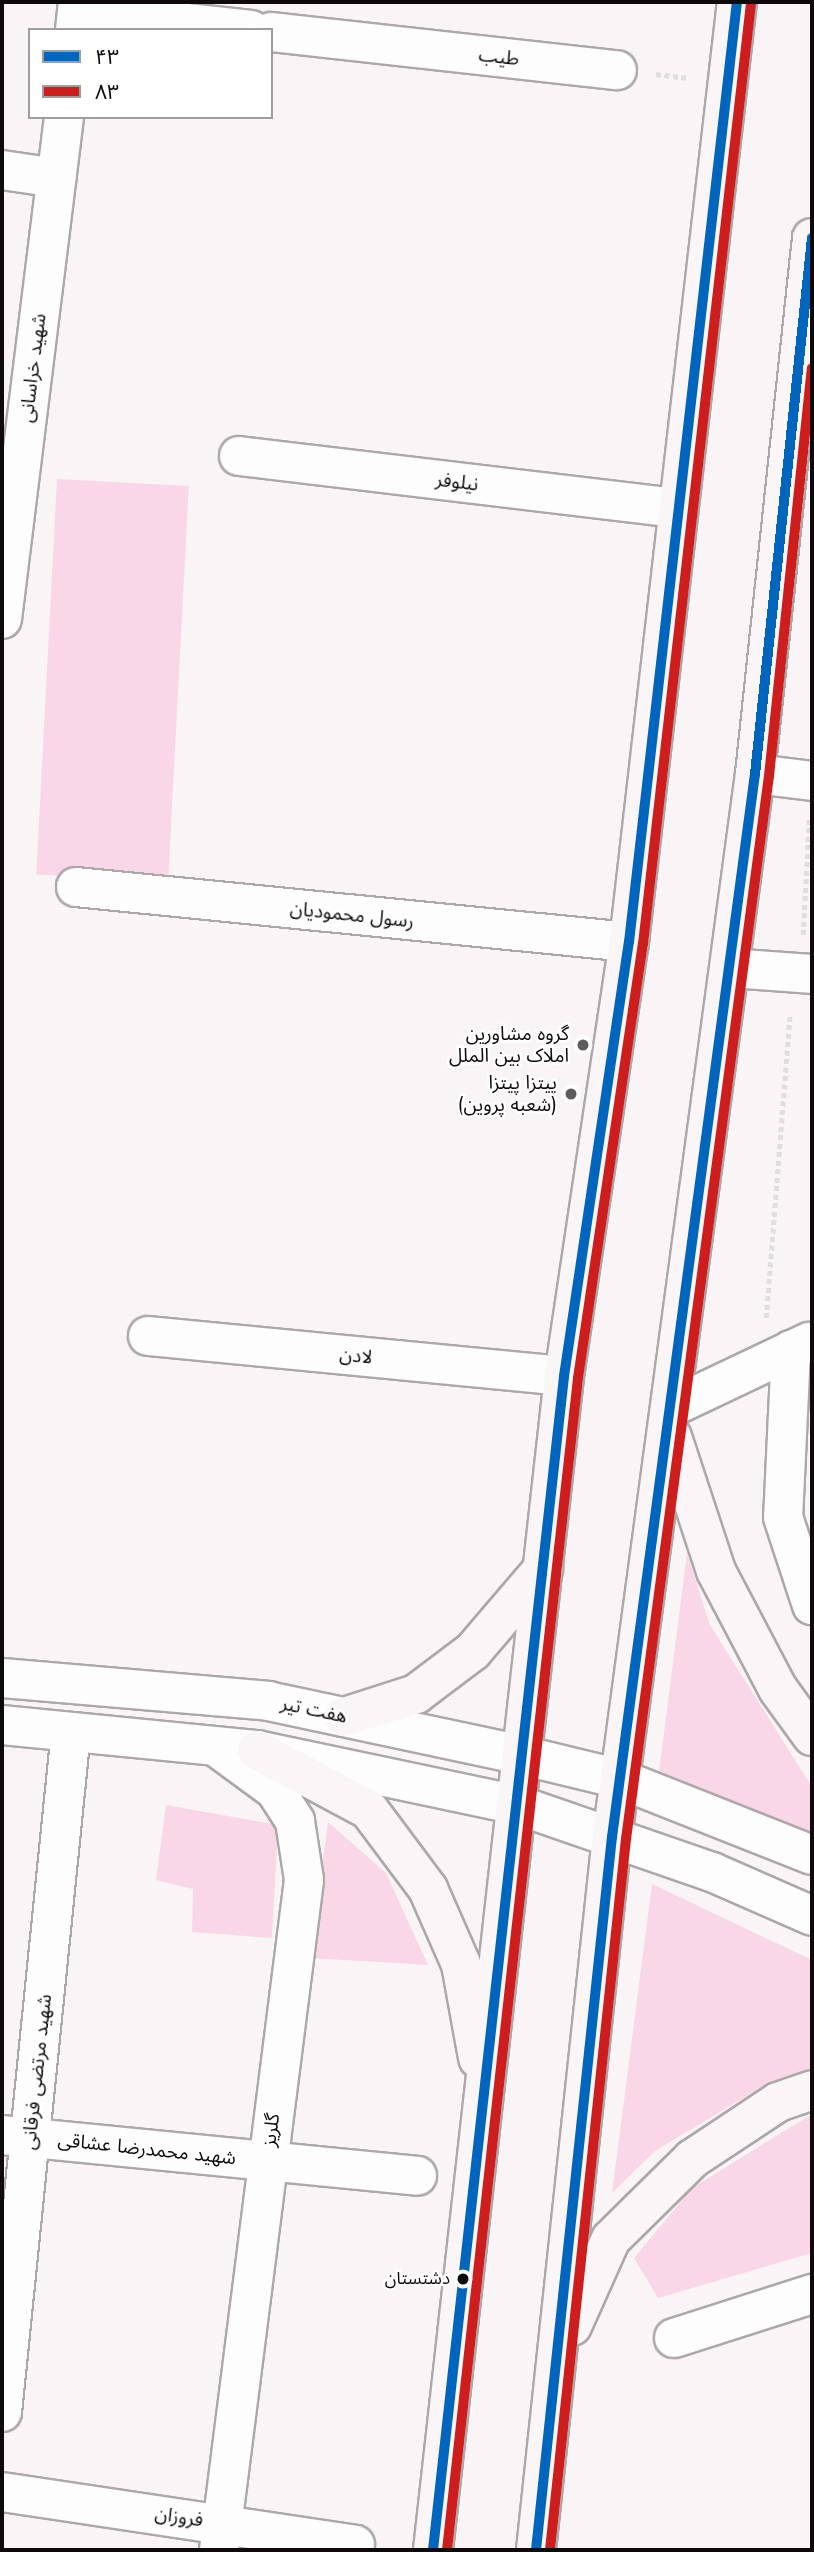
<!DOCTYPE html>
<html>
<head>
<meta charset="utf-8">
<style>
  body { margin:0 }
  #map { position:relative; width:814px; height:2552px; overflow:hidden; background:#f9f4f6; font-family:Jost,"Noto Sans Arabic",sans-serif }
  div>[style] { position:absolute }
  .green>* { inset:0; background:#fad7e6; transform-origin:0 0 }
  .path>* { height:4.5px; margin-top:-2.25px; transform-origin:0; background:repeating-linear-gradient(90deg,#e0dedf 0 5px,transparent 0 8.5px) }
  .roads { filter:drop-shadow(2px 0 #aca8aa) drop-shadow(-2px 0 #aca8aa) drop-shadow(0 2px #aca8aa) drop-shadow(0 -2px #aca8aa) }
  .minor>* { height:38px; margin:-19px; padding:0 19px; transform-origin:19px; border-radius:19px; background:#fefdfe }
  .tertiary>* { height:38px; margin:-19px; padding:0 19px; transform-origin:19px; border-radius:19px; background:#fefdfe }
  .primary>* { height:38px; margin:-19px; padding:0 19px; transform-origin:19px; border-radius:19px; background:#faf5f7 }
  .bus-1>* { height:10px; margin:-5px; padding:0 5px; transform-origin:5px; border-radius:5px; background:#0065bd }
  .bus-2>* { height:10px; margin:-5px; padding:0 5px; transform-origin:5px; border-radius:5px; background:#cd1d1d }
  .dots>* { width:19px; height:19px; translate:-50% -50%; box-sizing:border-box; border:4px solid #fff; border-radius:50% }
  span { translate:-50% -50%; white-space:nowrap; text-align:center; line-height:1.15; -webkit-text-stroke:5px #fff; paint-order:stroke }
  .bus-label { font-size:17px; color:#0e0a0c }
  .right { translate:-100% -50%; text-align:right }
  .street-label { font-size:19px; color:#0e0a0c }
  .poi-label { font-size:19px; color:#0e0a0c }
  .frame { position:absolute; inset:0; border:4px solid #0e0a0c; pointer-events:none }
  .legend { position:absolute; left:28px; top:28px; width:245px; height:91px; box-sizing:border-box; background:#fff; border:2px solid #9f9d9e; margin:0; padding:9px 12px; list-style:none; font-size:21px; color:#0e0a0c }
  .legend li { display:flex; align-items:center; gap:14px; height:35px }
  .legend b { width:35px; border:2px solid #9f9d9e }
</style>
</head>
<body>
<div id="map">
  <div class="green">
    <div style="left:57px;top:479px;width:132px;height:396px;rotate:3deg"></div>
    <div style="clip-path:polygon(687px 1553px,710px 1625px,812px 1787px,812px 1836px,659px 1772px)"></div>
    <div style="clip-path:polygon(166px 1805px,278px 1825px,272px 1938px,192px 1932px,193px 1889px,156px 1880px)"></div>
    <div style="clip-path:polygon(328px 1822px,386px 1873px,428px 1965px,310px 1958px)"></div>
    <div style="clip-path:polygon(652px 1884px,812px 1960px,812px 2070px,755px 2091px,655px 2151px,612px 2193px)"></div>
    <div style="clip-path:polygon(812px 2114px,812px 2253px,658px 2298px,634px 2258px,692px 2188px)"></div>
  </div>
  <div class="path">
    <div style="left:656px;top:74px;width:33px;rotate:7deg"></div>
    <div style="left:803px;top:935px;width:116px;rotate:-87deg"></div>
    <div style="left:766px;top:1318px;width:306px;rotate:-85.5deg"></div>
  </div>
  <div class="roads">
    <div class="minor">
      <div style="left:77px;top:11px;width:175px;rotate:6.2deg"></div>
      <div style="left:271px;top:32px;width:348px;rotate:6.3deg"></div>
      <div style="left:2px;top:170px;width:55px;rotate:8.4deg"></div>
      <div style="left:239px;top:456px;width:439px;rotate:6.8deg"></div>
      <div style="left:755px;top:774px;width:57px;rotate:7deg"></div>
      <div style="left:76px;top:887px;width:556px;rotate:5.68deg"></div>
      <div style="left:730px;top:968px;width:82px;rotate:4.2deg"></div>
      <div style="left:148px;top:1336px;width:418px;rotate:5.5deg"></div>
      <div style="left:791px;top:1350px;width:167px;rotate:92.7deg"></div>
      <div style="left:783px;top:1517px;width:93px;rotate:71.8deg"></div>
      <div style="left:672px;top:1407px;width:152px;rotate:-25.4deg"></div>
      <div style="left:215px;top:1746px;width:74px;rotate:36.3deg"></div>
      <div style="left:275px;top:1790px;width:37px;rotate:57deg"></div>
      <div style="left:295px;top:1821px;width:60px;rotate:81.3deg"></div>
      <div style="left:304px;top:1880px;width:675px;rotate:97.23deg"></div>
      <div style="left:2px;top:2135px;width:417px;rotate:5.6deg"></div>
      <div style="left:674px;top:2338px;width:145px;rotate:-17.7deg"></div>
      <div style="left:2px;top:2412px;width:683px;rotate:-84.21deg"></div>
      <div style="left:2px;top:2492px;width:357px;rotate:8.5deg"></div>
    </div>
    <div class="tertiary">
      <div style="left:75px;top:30px;width:28px;rotate:-84deg"></div>
      <div style="left:2px;top:619px;width:506px;rotate:-82.96deg"></div>
      <div style="left:2px;top:1678px;width:267px;rotate:4.9deg"></div>
      <div style="left:268px;top:1701px;width:259px;rotate:12deg"></div>
      <div style="left:521px;top:1755px;width:102px;rotate:13.6deg"></div>
      <div style="left:620px;top:1779px;width:206px;rotate:21.6deg"></div>
      <div style="left:2px;top:1725px;width:256px;rotate:5.6deg"></div>
      <div style="left:257px;top:1750px;width:267px;rotate:11.9deg"></div>
      <div style="left:518px;top:1805px;width:205px;rotate:19.1deg"></div>
      <div style="left:712px;top:1872px;width:109px;rotate:23.7deg"></div>
    </div>
    <div class="primary">
      <div style="left:672px;top:1437px;width:141px;rotate:71.8deg"></div>
      <div style="left:716px;top:1571px;width:133px;rotate:62.3deg"></div>
      <div style="left:778px;top:1689px;width:58px;rotate:54.1deg"></div>
      <div style="left:344px;top:1717px;width:76px;rotate:-17.7deg"></div>
      <div style="left:416px;top:1694px;width:71px;rotate:-37deg"></div>
      <div style="left:473px;top:1651px;width:108px;rotate:-49.5deg"></div>
      <div style="left:257px;top:1750px;width:127px;rotate:28.2deg"></div>
      <div style="left:369px;top:1810px;width:99px;rotate:53.2deg"></div>
      <div style="left:428px;top:1889px;width:82px;rotate:66.3deg"></div>
      <div style="left:461px;top:1964px;width:96px;rotate:79.7deg"></div>
      <div style="left:572px;top:2326px;width:95px;rotate:-65.9deg"></div>
      <div style="left:611px;top:2239px;width:114px;rotate:-44.6deg"></div>
      <div style="left:692px;top:2159px;width:103px;rotate:-33.5deg"></div>
      <div style="left:778px;top:2102px;width:36px;rotate:-19deg"></div>
      <div style="left:433px;top:2550px;width:1181px;rotate:-83.63deg"></div>
      <div style="left:564px;top:1376px;width:439px;rotate:-81.5deg"></div>
      <div style="left:629px;top:942px;width:946px;rotate:-83.45deg"></div>
      <div style="left:536px;top:2550px;width:717px;rotate:-83.92deg"></div>
      <div style="left:612px;top:1837px;width:1073px;rotate:-82.34deg"></div>
      <div style="left:755px;top:774px;width:539px;rotate:-83.93deg"></div>
    </div>
  </div>
  <div class="bus-1">
    <div style="left:433px;top:2550px;width:1181px;rotate:-83.63deg"></div>
    <div style="left:564px;top:1376px;width:439px;rotate:-81.5deg"></div>
    <div style="left:629px;top:942px;width:946px;rotate:-83.45deg"></div>
    <div style="left:536px;top:2550px;width:717px;rotate:-83.92deg"></div>
    <div style="left:612px;top:1837px;width:1073px;rotate:-82.34deg"></div>
    <div style="left:755px;top:774px;width:539px;rotate:-83.93deg"></div>
  </div>
  <div class="bus-2">
    <div style="left:447px;top:2550px;width:1179px;rotate:-83.62deg"></div>
    <div style="left:578px;top:1378px;width:439px;rotate:-81.5deg"></div>
    <div style="left:643px;top:944px;width:946px;rotate:-83.45deg"></div>
    <div style="left:550px;top:2550px;width:715px;rotate:-83.9deg"></div>
    <div style="left:626px;top:1839px;width:1073px;rotate:-82.34deg"></div>
    <div style="left:769px;top:776px;width:410px;rotate:-84deg"></div>
  </div>
  <div class="dots">
    <div style="left:583px;top:1045px;background:#605c5e"></div>
    <div style="left:571px;top:1094px;background:#605c5e"></div>
    <div style="left:463px;top:2279px;background:#0e0a0c"></div>
  </div>
  <div class="bus-label">
    <span class="right" style="left:450px;top:2279px">دشتستان</span>
  </div>
  <div class="street-label">
    <span style="left:499px;top:57px;rotate:6deg">طیب</span>
    <span style="left:33px;top:368px;rotate:-83deg">شهید خراسانی</span>
    <span style="left:457px;top:482px;rotate:7deg">نیلوفر</span>
    <span style="left:352px;top:915px;rotate:6deg">رسول محمودیان</span>
    <span style="left:356px;top:1356px;rotate:5deg">لادن</span>
    <span style="left:314px;top:1710px;rotate:12deg">هفت تیر</span>
    <span style="left:37px;top:2072px;rotate:-84deg">شهید مرتضی فرقانی</span>
    <span style="left:271px;top:2130px;rotate:-82deg">گلریز</span>
    <span style="left:147px;top:2149px;rotate:6deg">شهید محمدرضا عشاقی</span>
    <span style="left:179px;top:2517px;rotate:8deg">فروزان</span>
  </div>
  <div class="poi-label">
    <span class="right" style="left:569px;top:1045px">گروه مشاورین<br>املاک بین الملل</span>
    <span class="right" style="left:557px;top:1094px">پیتزا پیتزا<br>(شعبه پروین)</span>
  </div>
  <div class="frame"></div>
  <ul class="legend">
  <li><b style="height:9px;background:#0065bd"></b>۴۳</li>
  <li><b style="height:9px;background:#cd1d1d"></b>۸۳</li>
  </ul>
</div>
</body>
</html>
